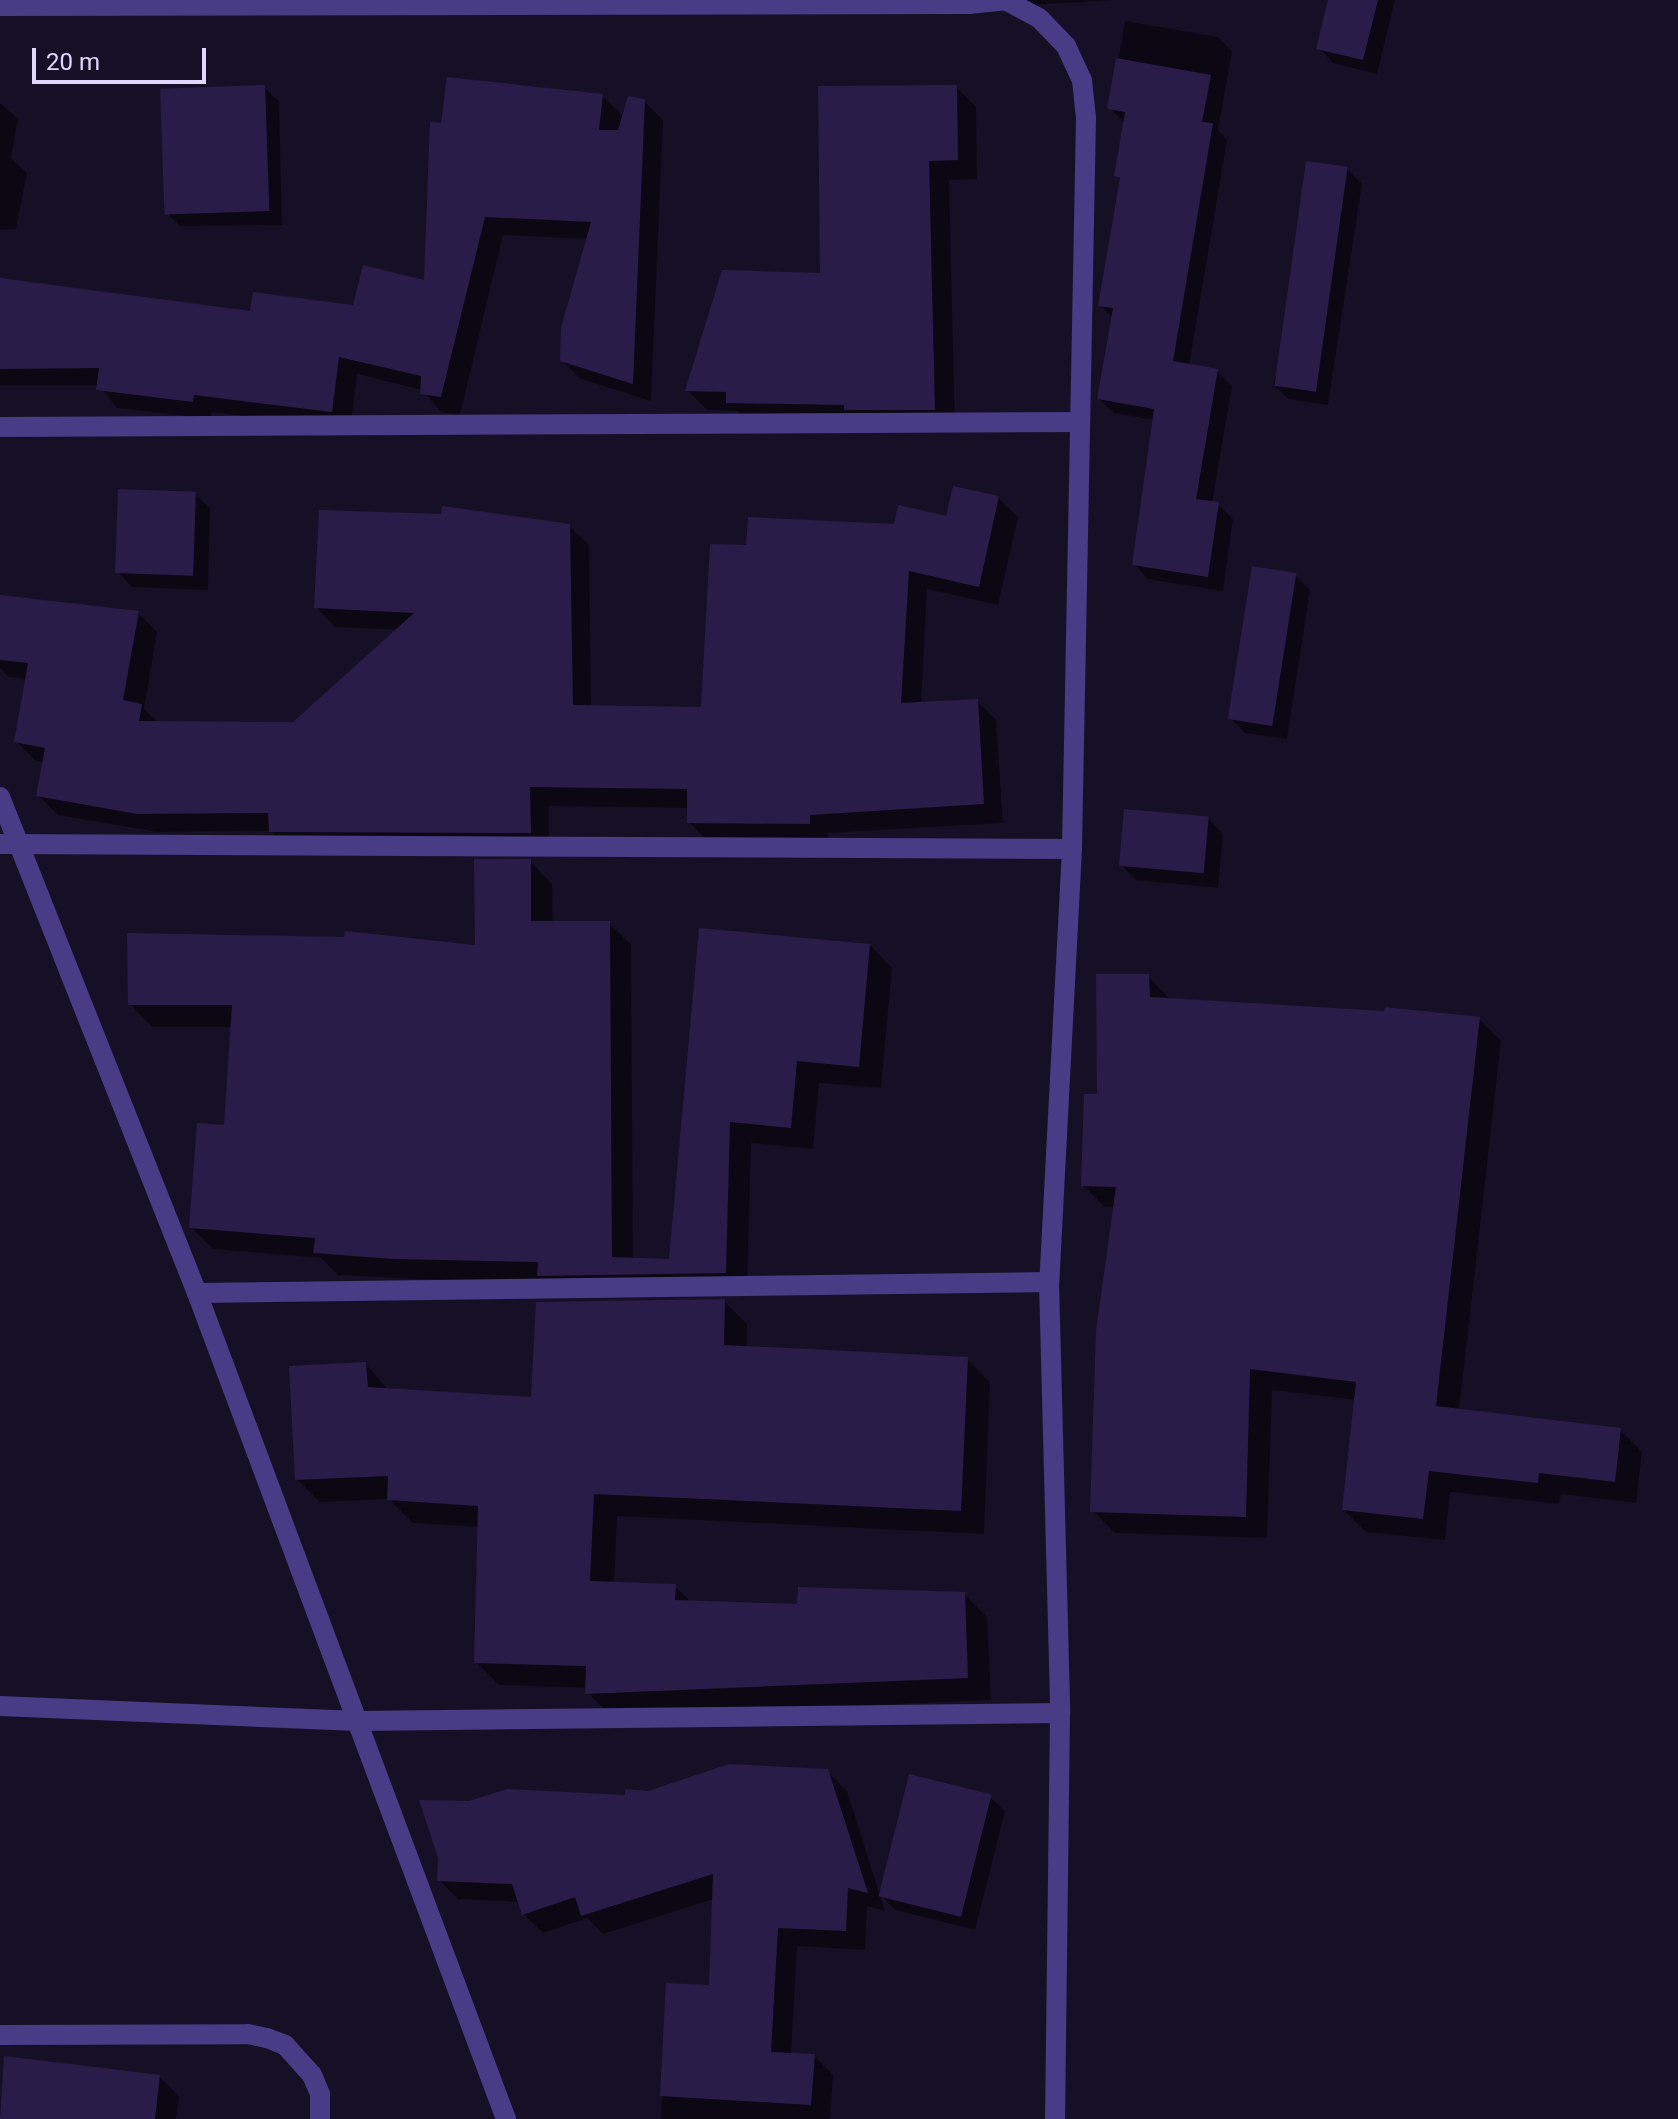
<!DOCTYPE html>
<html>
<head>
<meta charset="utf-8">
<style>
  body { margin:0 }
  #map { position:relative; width:1678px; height:2119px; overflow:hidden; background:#161027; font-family:Roboto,sans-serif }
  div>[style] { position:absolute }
  .shadow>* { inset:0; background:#0007 }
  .building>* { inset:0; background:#2a1c48; transform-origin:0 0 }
  .street>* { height:20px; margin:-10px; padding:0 10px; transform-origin:10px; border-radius:10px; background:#473c85 }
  span { translate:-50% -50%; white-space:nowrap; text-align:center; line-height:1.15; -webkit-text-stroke:6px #161027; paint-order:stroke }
  .scale { position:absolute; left:32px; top:48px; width:174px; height:36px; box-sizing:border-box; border:4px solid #e0d7fe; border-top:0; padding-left:10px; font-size:24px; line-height:28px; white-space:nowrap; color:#e0d7fe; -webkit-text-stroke:6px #161027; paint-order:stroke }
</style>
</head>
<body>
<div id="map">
  <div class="shadow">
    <div style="clip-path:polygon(953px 0,1116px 0,962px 9px)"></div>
    <div style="clip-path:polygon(1331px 0,1395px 0,1377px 74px,1333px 63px,1319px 48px)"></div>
    <div style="clip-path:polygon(1125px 21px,1218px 37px,1232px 51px,1218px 130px,1227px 140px,1189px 366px,1217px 371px,1232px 386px,1212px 503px,1218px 504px,1233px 519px,1223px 591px,1148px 579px,1134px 564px,1155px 420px,1114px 413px,1099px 399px,1113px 318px,1100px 305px,1122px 182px,1116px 176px,1125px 123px,1110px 108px)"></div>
    <div style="clip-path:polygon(264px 87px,279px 102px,282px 225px,180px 226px,166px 212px)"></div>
    <div style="clip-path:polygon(956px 87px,976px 107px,977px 179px,949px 180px,955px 429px,748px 422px,737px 411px,707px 410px,687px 390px,822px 275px)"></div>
    <div style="clip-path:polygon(602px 96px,624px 117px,644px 101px,663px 120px,651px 401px,581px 379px,562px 360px,589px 239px,503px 235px,460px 415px,441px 412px,422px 390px,357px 374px,350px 430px,212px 412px,211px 419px,117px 408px,99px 385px,0 385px,0 280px,252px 313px,355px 307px,426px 283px,443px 125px)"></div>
    <div style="clip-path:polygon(0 103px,18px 119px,11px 158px,27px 173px,16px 229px,0 230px)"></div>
    <div style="clip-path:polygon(1347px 169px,1362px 184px,1328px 405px,1288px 399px,1273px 384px)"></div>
    <div style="clip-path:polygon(195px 494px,210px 508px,208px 590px,132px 587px,118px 572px)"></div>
    <div style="clip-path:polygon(998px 498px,1018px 517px,998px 605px,927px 589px,921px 704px,977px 701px,996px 720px,1003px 823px,828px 833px,828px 843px,708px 841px,689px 822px,689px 808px,549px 806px,549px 852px,290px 851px,270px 831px,157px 832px,58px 815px,39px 796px,44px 762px,36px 761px,16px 741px,27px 679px,9px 677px,0 668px,0 597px,138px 613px,157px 632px,144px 709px,159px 723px,294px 724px,398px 630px,335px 627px,316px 607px,569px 526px,589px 545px,591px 707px,703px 709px,748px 547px,948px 518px)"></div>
    <div style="clip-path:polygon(1295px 575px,1310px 590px,1287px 739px,1245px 733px,1230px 718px)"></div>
    <div style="clip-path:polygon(1209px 819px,1223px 834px,1218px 888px,1136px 880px,1121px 865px)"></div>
    <div style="clip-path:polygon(530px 861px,552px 884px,553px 923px,609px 923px,631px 945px,633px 1260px,671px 1261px,701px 930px,870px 945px,892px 968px,881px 1088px,819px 1083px,813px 1149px,751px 1143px,747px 1295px,338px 1275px,321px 1258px,213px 1249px,191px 1227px,226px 1127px,233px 1027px,152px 1027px,130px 1004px,477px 948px)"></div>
    <div style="clip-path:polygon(1148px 976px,1171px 1000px,1479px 1019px,1501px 1041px,1459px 1411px,1620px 1430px,1642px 1452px,1636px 1503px,1561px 1494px,1559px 1504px,1450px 1492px,1445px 1540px,1366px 1532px,1344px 1510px,1356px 1400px,1272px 1390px,1267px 1538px,1115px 1533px,1093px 1511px,1115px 1207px,1105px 1207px,1083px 1185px,1099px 1096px)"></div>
    <div style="clip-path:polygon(724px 1301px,747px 1324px,747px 1348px,967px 1359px,990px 1382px,984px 1534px,617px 1516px,614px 1584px,675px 1586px,692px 1603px,799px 1606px,964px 1594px,987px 1617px,991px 1700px,611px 1716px,588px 1693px,588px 1688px,499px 1685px,476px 1662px,480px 1527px,413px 1523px,389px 1499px,320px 1502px,297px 1479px,366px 1364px,389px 1391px,533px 1399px)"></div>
    <div style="clip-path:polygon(827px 1771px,847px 1791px,885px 1911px,867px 1906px,865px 1950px,797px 1946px,791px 2055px,814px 2056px,833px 2075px,830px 2119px,661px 2119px,668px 1985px,711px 1987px,714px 1899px,603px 1934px,587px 1918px,543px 1933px,524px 1914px,520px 1902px,458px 1899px,439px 1880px,470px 1803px,626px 1797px)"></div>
    <div style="clip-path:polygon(990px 1797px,1005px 1811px,975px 1930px,895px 1910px,881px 1895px)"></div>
    <div style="clip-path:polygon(6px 2059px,160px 2077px,179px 2097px,176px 2119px,0 2119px)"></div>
  </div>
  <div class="building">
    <div style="clip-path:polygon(1328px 0,1378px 0,1363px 60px,1316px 49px)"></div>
    <div style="clip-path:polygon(1116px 58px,1211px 75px,1202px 122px,1213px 123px,1173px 361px,1218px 369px,1196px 499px,1219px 502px,1208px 577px,1132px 565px,1154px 409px,1097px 399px,1113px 308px,1098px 306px,1120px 178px,1114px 176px,1125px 112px,1107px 109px)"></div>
    <div style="clip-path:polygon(447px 77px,603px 94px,599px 130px,618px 130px,628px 96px,645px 99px,633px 384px,560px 361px,561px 328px,591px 222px,485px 217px,441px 397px,420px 394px,421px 376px,339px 357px,332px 412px,194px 395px,193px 402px,96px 390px,99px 368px,0 369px,0 278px,250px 311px,253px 292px,353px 305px,363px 265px,424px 280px,430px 122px,441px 123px)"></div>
    <div style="left:265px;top:85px;width:126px;height:105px;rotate:88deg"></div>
    <div style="clip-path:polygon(957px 85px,958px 160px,929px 161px,935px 410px,844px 410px,844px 405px,726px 403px,726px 392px,685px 391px,722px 270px,820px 273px,818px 86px)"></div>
    <div style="left:1306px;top:161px;width:42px;height:227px;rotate:8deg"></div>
    <div style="clip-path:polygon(953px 486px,999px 496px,979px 587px,909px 571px,901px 703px,978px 699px,984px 804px,810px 815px,810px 824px,687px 823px,687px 789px,530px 787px,531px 833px,269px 832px,268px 813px,137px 814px,36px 796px,45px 748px,14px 742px,28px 663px,0 660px,0 595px,139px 611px,123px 700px,142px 704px,139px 721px,293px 722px,414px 613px,314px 608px,319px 510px,441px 514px,442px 506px,570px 524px,573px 705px,701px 707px,710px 544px,746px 545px,748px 517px,894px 524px,898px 505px,946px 516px)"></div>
    <div style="left:118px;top:489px;width:78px;height:84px;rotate:2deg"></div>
    <div style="left:1252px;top:566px;width:45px;height:155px;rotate:9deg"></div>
    <div style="left:1124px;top:809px;width:85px;height:57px;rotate:5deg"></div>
    <div style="clip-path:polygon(474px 859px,531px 859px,531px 921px,610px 921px,612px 1257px,669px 1259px,699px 928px,870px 944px,859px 1067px,797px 1061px,791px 1128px,730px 1122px,726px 1273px,537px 1276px,538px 1262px,394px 1259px,313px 1253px,315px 1238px,189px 1228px,197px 1123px,224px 1125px,232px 1005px,128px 1005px,127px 933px,344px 937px,345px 931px,475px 945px)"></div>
    <div style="clip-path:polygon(1096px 974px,1149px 974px,1150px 997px,1384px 1011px,1385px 1007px,1480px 1017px,1436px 1406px,1621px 1428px,1615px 1482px,1539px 1473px,1538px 1483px,1429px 1471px,1423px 1519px,1342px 1510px,1356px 1382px,1250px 1369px,1246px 1517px,1090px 1512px,1096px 1331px,1116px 1187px,1081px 1186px,1084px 1094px,1097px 1094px)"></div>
    <div style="clip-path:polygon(725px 1299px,724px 1345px,968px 1357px,961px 1511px,594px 1494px,590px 1581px,676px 1584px,675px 1600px,797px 1604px,798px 1587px,965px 1592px,968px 1678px,585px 1694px,586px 1666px,474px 1663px,478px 1506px,387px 1500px,388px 1476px,295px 1480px,289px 1366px,366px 1362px,368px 1387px,531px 1397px,536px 1302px)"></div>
    <div style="clip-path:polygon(729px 1764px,828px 1769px,868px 1893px,848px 1888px,846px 1931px,778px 1928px,771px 2052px,815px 2054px,811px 2105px,660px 2096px,666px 1983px,709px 1985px,713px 1874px,581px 1916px,575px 1897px,522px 1915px,512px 1884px,437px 1881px,438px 1858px,419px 1800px,469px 1801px,507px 1789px,625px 1795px,625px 1789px,648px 1791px)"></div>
    <div style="left:909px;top:1774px;width:85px;height:126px;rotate:14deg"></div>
    <div style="clip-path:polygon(4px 2056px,160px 2075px,155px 2119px,0 2119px)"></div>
  </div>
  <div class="street">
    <div style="left:0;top:6px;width:969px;rotate:-0.12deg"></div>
    <div style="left:969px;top:4px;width:36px;rotate:-6deg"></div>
    <div style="left:1005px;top:0;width:38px;rotate:28deg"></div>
    <div style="left:1039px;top:18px;width:39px;rotate:46deg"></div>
    <div style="left:1066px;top:46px;width:38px;rotate:65deg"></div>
    <div style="left:1082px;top:80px;width:38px;rotate:84deg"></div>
    <div style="left:1086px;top:118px;width:731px;rotate:91.1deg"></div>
    <div style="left:1072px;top:849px;width:434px;rotate:93deg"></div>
    <div style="left:1049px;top:1282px;width:431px;rotate:88.5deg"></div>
    <div style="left:1060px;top:1713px;width:406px;rotate:90.7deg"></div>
    <div style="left:0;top:427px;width:1080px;rotate:-0.27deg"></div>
    <div style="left:0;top:797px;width:534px;rotate:68.34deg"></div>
    <div style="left:197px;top:1293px;width:882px;rotate:69.49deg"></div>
    <div style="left:0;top:844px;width:1072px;rotate:0.27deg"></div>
    <div style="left:197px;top:1293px;width:852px;rotate:-0.74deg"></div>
    <div style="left:0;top:1706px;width:358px;rotate:2.4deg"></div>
    <div style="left:358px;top:1721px;width:702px;rotate:-0.65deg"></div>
    <div style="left:0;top:2035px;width:248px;rotate:-0.2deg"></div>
    <div style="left:248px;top:2034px;width:19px;rotate:12deg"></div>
    <div style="left:267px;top:2038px;width:19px;rotate:21deg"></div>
    <div style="left:285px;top:2045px;width:40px;rotate:48deg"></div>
    <div style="left:312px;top:2075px;width:21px;rotate:67deg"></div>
    <div style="left:320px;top:2094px;width:25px;rotate:90deg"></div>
  </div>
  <div class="scale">20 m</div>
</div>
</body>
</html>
